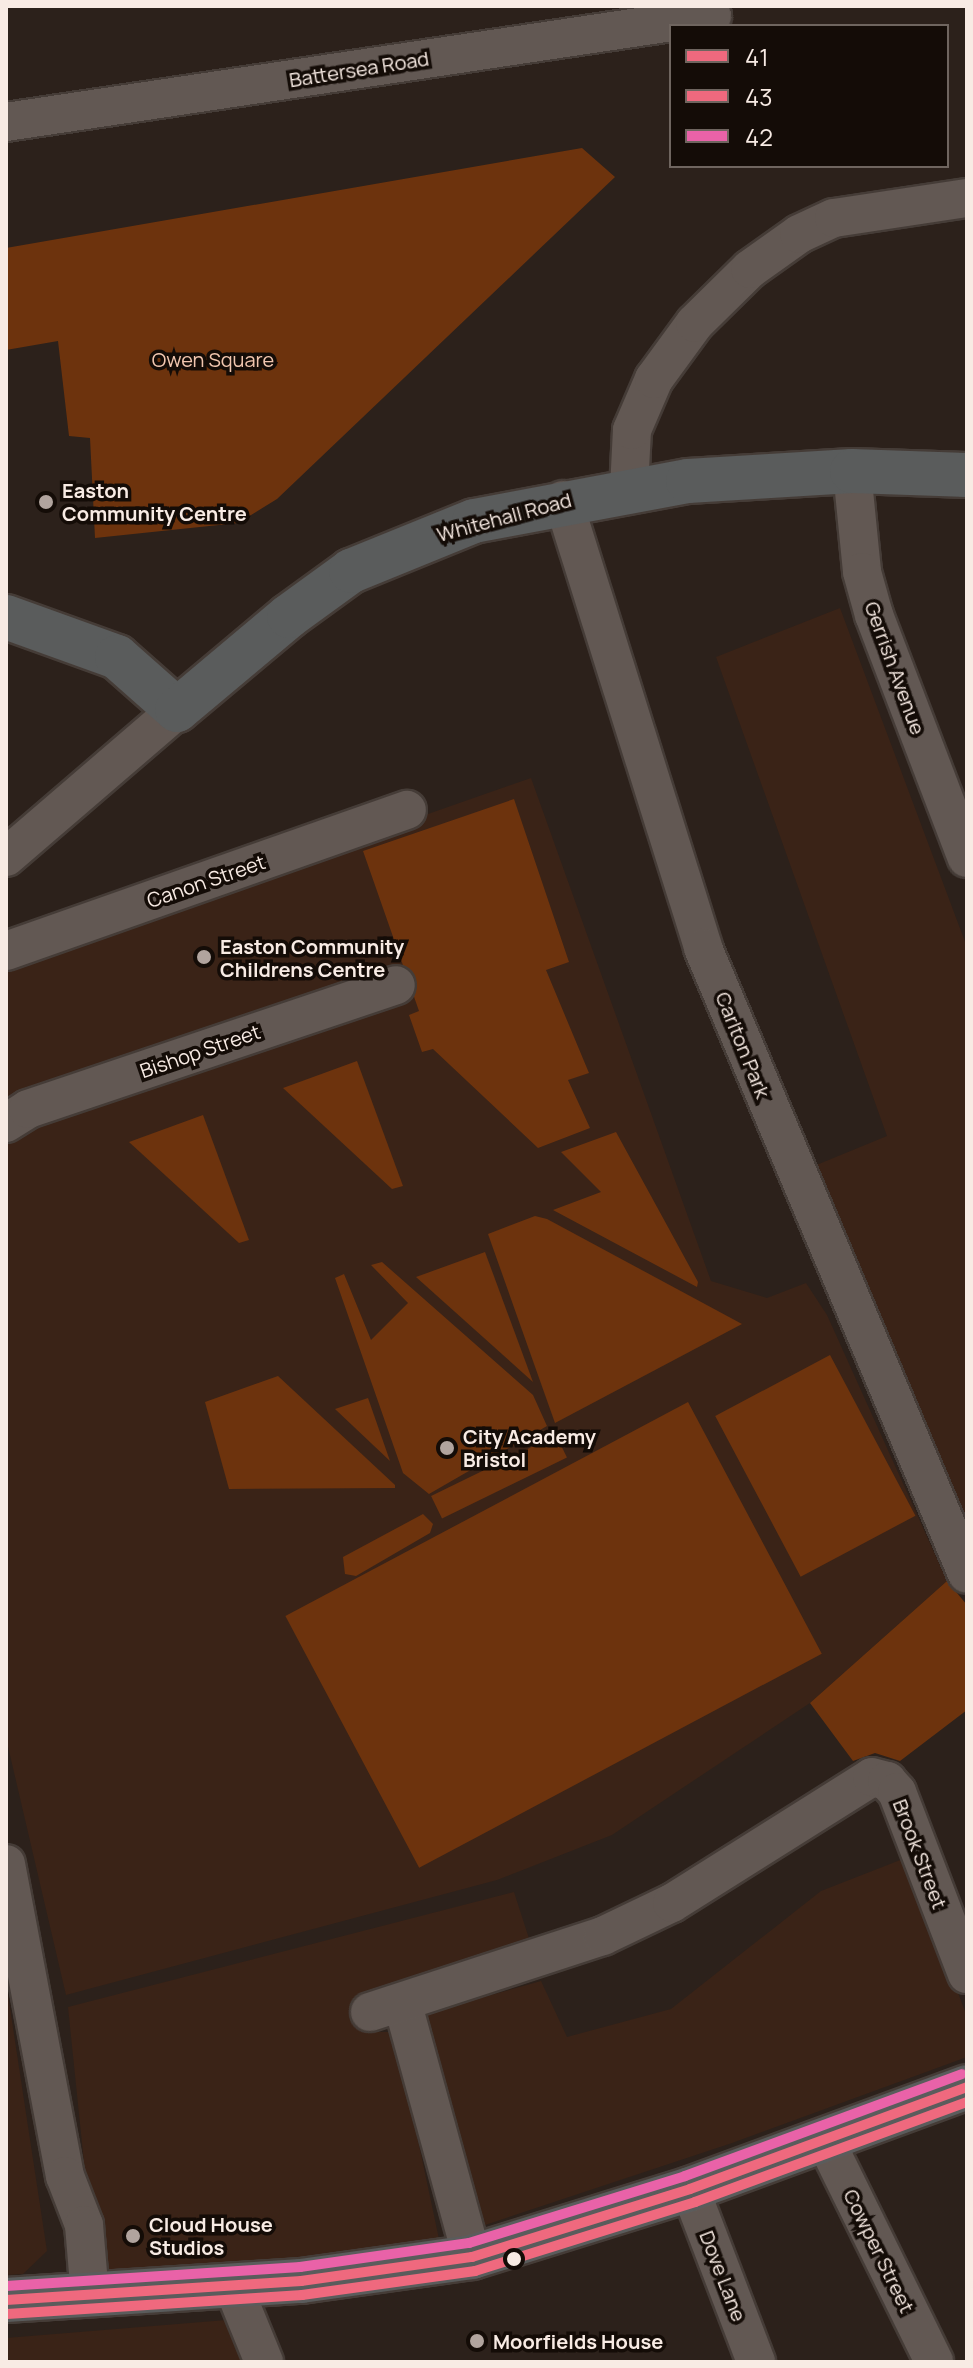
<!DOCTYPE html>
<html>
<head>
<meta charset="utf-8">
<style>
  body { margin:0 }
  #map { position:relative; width:973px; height:2368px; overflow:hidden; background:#2c211b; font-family:Manrope,sans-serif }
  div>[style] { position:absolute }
  .built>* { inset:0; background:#3a2317 }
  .green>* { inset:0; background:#6d330d; transform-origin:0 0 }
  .roads { filter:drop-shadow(2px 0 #453c37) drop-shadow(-2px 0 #453c37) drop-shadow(0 2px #453c37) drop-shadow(0 -2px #453c37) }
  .minor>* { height:38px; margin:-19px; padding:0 19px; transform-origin:19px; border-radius:19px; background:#625853 }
  .major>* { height:44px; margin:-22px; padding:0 22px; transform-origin:22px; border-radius:22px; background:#5a5c5c }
  .bus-1>* { height:10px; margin:-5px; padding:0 5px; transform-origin:5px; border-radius:5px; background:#ef697e }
  .bus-2>* { height:10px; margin:-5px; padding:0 5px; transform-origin:5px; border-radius:5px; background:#ef697e }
  .bus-3>* { height:10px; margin:-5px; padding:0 5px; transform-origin:5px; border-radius:5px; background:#e962a8 }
  .dots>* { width:22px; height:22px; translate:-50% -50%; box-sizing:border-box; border:4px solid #140c07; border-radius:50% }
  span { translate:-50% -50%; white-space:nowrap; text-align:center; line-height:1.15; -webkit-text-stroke:7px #140c07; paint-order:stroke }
  .street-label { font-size:20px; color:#f8ebe4 }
  .park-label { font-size:20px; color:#f1c6af }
  .poi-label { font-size:20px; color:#f8ebe4; font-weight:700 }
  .left { translate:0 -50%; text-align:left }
  .frame { position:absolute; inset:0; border:8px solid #f8ebe4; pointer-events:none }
  .legend { position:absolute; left:669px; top:24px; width:280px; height:144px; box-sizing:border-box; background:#140c07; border:2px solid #6f655f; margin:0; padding:10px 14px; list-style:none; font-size:24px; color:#f8ebe4 }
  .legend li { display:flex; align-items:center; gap:16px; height:40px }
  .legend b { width:40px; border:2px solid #6f655f }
</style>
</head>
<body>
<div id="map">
  <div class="built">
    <div style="clip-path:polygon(840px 608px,967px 947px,967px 1521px,814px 1166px,887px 1136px,716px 657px)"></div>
    <div style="clip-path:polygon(531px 778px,711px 1281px,767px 1298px,806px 1283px,827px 1315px,947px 1581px,810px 1703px,612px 1835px,497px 1880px,66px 1995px,6px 1738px,6px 962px)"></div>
    <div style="clip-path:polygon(908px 1857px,967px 2017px,967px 2057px,732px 2143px,479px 2227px,420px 2015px,541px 1981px,567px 2037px,671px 2009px,821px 1891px)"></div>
    <div style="clip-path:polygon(514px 1892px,534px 1954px,354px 2000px,361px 2032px,395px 2032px,439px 2239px,316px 2261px,96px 2279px,68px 2007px)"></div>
    <div style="clip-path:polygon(6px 1982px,47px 2251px,23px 2274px,6px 2275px)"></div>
    <div style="clip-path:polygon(251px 2318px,269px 2362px,6px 2362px,6px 2338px)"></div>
  </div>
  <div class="green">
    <div style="clip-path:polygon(582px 148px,615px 177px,277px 499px,238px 523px,95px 538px,90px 438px,69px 436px,58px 341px,6px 350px,6px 248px)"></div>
    <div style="clip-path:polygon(514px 799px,569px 962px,546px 970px,589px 1073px,568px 1080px,590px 1128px,538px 1148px,433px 1049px,422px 1052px,409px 1015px,419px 1011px,363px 851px)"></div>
    <div style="clip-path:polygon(357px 1061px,403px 1186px,392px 1189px,283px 1088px)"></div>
    <div style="clip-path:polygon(203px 1115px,249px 1240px,239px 1243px,129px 1142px)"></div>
    <div style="clip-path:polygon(616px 1132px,698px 1282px,697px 1287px,553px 1210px,601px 1192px,561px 1152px)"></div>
    <div style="clip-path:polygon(535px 1216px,547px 1219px,742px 1324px,555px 1423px,488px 1234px)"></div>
    <div style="clip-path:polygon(485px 1252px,533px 1382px,416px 1277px)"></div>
    <div style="clip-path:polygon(382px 1262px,533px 1395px,547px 1426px,429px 1494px,403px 1473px,335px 1278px,344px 1274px,371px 1340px,408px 1303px,371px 1265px)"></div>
    <div style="left:830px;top:1355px;width:182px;height:130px;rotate:62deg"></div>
    <div style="clip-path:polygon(278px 1376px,395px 1485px,395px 1488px,229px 1489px,205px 1402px)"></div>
    <div style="clip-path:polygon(368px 1398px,390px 1461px,335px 1409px)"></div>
    <div style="left:688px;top:1402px;width:285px;height:456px;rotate:62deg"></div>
    <div style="left:556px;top:1435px;width:25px;height:139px;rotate:64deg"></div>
    <div style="clip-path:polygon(423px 1514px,433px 1524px,430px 1533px,356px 1576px,345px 1574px,343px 1557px)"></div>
    <div style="clip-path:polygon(947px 1581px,967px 1605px,967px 1710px,900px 1761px,875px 1753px,853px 1761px,810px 1703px)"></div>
  </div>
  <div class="roads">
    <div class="minor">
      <div style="left:6px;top:122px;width:714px;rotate:-8.54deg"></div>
      <div style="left:852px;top:471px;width:101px;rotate:84.3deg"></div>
      <div style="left:862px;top:572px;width:45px;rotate:74.4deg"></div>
      <div style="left:874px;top:615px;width:260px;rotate:69.1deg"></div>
      <div style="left:629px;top:489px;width:59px;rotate:-87.1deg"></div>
      <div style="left:632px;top:430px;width:56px;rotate:-66.7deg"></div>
      <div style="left:654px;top:379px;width:69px;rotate:-53.8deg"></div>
      <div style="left:695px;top:323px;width:77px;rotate:-44.5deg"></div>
      <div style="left:750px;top:269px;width:60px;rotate:-35.5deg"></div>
      <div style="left:799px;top:234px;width:38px;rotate:-25deg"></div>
      <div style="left:834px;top:218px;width:134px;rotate:-8.6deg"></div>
      <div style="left:563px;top:500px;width:469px;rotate:72.6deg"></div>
      <div style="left:703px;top:948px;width:679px;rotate:67.13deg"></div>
      <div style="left:6px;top:857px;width:225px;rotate:-40.7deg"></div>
      <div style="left:6px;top:951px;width:425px;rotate:-19.4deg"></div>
      <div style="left:6px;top:1123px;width:26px;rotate:-32deg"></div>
      <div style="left:28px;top:1109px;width:388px;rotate:-18.6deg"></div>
      <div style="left:6px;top:1864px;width:318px;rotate:79.3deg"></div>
      <div style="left:65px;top:2176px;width:53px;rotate:68.8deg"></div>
      <div style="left:84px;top:2225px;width:72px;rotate:85.2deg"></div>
      <div style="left:403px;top:2005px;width:261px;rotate:74.7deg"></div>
      <div style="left:370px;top:2012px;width:245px;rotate:-18.1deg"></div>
      <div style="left:603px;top:1936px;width:76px;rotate:-25.6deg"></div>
      <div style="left:672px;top:1903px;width:236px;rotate:-32.2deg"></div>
      <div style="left:872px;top:1777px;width:16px;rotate:15deg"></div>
      <div style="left:887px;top:1781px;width:15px;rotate:48deg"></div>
      <div style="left:897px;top:1792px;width:195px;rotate:69deg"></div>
      <div style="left:825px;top:2140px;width:247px;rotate:63.8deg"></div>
      <div style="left:690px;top:2189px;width:185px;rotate:69.1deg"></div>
      <div style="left:233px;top:2286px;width:82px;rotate:67.8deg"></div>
    </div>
    <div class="major">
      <div style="left:6px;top:617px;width:118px;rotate:19.8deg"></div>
      <div style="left:117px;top:657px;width:80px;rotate:41.5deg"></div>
      <div style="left:177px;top:710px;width:146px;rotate:-40deg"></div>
      <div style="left:289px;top:616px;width:77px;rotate:-36deg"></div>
      <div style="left:351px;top:571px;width:133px;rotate:-22.1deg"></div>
      <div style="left:474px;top:521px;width:218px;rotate:-10.6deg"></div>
      <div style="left:688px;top:481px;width:164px;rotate:-3.5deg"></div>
      <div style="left:852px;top:471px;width:115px;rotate:2deg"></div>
      <div style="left:6px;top:2300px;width:296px;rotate:-3.7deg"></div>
      <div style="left:301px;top:2281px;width:173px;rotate:-8deg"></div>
      <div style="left:472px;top:2257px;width:228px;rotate:-17.3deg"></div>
      <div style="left:690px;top:2189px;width:295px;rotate:-20.2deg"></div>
    </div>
  </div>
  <div class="bus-1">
    <div style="left:6px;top:2300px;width:296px;rotate:-3.7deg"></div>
    <div style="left:301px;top:2281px;width:173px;rotate:-8deg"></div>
    <div style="left:472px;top:2257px;width:228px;rotate:-17.3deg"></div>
    <div style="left:690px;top:2189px;width:295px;rotate:-20.2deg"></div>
  </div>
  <div class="bus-2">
    <div style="left:7px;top:2314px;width:296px;rotate:-3.7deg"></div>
    <div style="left:302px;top:2295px;width:175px;rotate:-7.9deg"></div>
    <div style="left:475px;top:2271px;width:231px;rotate:-17.4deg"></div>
    <div style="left:695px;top:2202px;width:290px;rotate:-20.2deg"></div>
  </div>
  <div class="bus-3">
    <div style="left:6px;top:2286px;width:295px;rotate:-3.7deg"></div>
    <div style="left:300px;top:2267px;width:171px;rotate:-8.1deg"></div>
    <div style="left:469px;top:2243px;width:226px;rotate:-17.2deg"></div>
    <div style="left:685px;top:2176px;width:295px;rotate:-20.2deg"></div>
  </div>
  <div class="dots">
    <div style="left:46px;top:502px;background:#b1a49e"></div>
    <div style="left:204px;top:957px;background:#b1a49e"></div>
    <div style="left:447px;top:1448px;background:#b1a49e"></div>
    <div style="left:133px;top:2236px;background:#b1a49e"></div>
    <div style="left:514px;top:2259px;background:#f8ebe4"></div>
    <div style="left:477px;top:2341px;background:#b1a49e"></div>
  </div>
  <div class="street-label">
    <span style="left:359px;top:69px;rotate:-9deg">Battersea Road</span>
    <span style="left:504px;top:517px;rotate:-15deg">Whitehall Road</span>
    <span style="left:895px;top:668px;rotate:70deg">Gerrish Avenue</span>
    <span style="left:206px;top:881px;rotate:-19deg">Canon Street</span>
    <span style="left:743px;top:1045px;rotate:68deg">Carlton Park</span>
    <span style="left:200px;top:1051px;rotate:-19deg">Bishop Street</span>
    <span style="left:920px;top:1854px;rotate:69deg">Brook Street</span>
    <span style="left:879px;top:2251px;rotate:64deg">Cowper Street</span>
    <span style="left:723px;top:2276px;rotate:69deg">Dove Lane</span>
  </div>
  <div class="park-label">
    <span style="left:213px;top:359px">Owen Square</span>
  </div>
  <div class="poi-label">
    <span class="left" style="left:62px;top:502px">Easton<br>Community Centre</span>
    <span class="left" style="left:220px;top:958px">Easton Community<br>Childrens Centre</span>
    <span class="left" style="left:463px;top:1448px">City Academy<br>Bristol</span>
    <span class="left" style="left:149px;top:2236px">Cloud House<br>Studios</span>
    <span class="left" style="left:493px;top:2341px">Moorfields House</span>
  </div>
  <div class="frame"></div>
  <ul class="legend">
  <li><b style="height:10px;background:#ef697e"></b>41</li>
  <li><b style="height:10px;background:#ef697e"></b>43</li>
  <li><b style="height:10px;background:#e962a8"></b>42</li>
  </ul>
</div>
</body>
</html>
